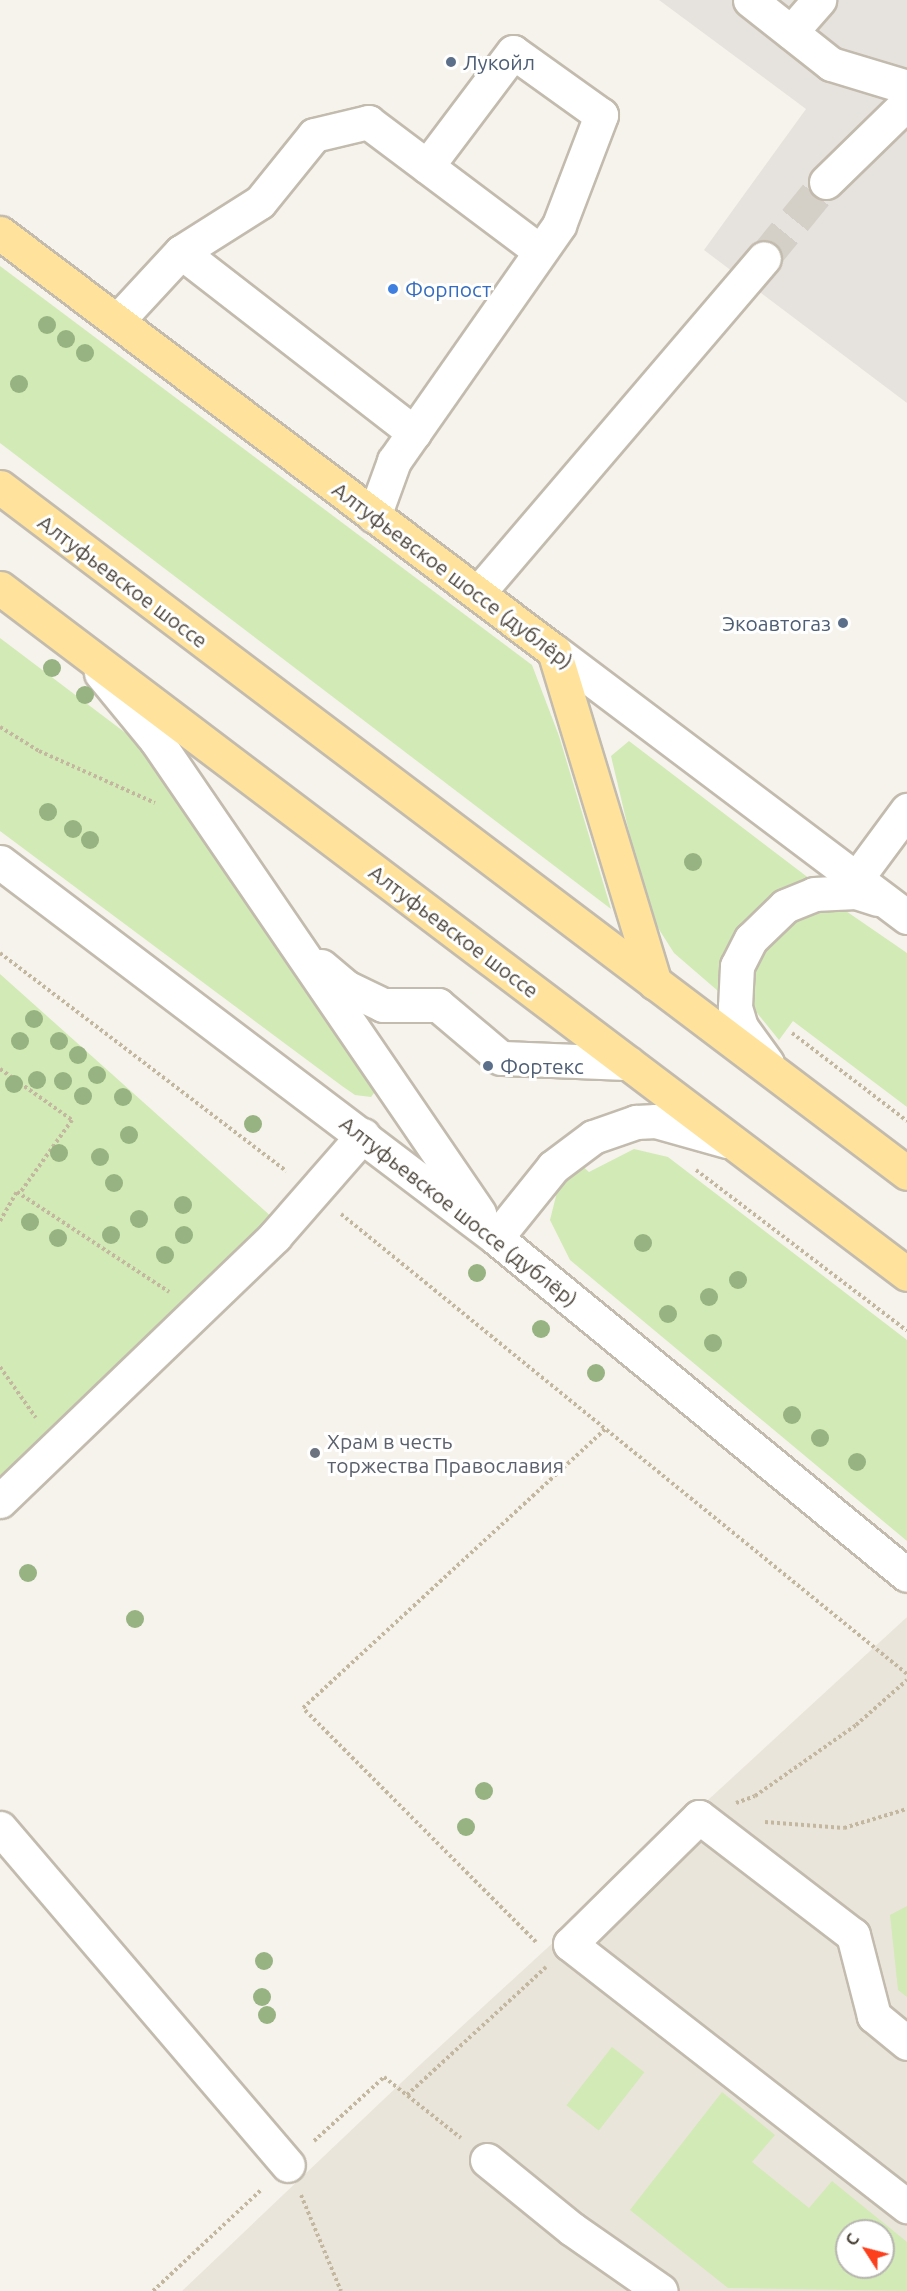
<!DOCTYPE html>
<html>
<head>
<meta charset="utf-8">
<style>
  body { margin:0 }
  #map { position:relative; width:907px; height:2291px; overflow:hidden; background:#f6f3ec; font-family:Ubuntu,sans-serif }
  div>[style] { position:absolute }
  .residential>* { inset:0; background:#eae5da }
  .industrial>* { inset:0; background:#e6e2dd }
  .green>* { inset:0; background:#d2eab5; transform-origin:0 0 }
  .minor-tunnel>* { height:33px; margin-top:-16.5px; transform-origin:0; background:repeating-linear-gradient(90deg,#d4d0c8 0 33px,transparent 0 49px) }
  .path>* { height:4px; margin-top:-2px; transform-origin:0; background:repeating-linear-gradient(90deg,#c4b79f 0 3px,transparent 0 6px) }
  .roads { filter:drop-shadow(2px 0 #c2bbae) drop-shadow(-2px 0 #c2bbae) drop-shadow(0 2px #c2bbae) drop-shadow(0 -2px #c2bbae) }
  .minor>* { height:33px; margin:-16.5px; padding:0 16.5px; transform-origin:16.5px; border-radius:16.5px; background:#fff }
  .major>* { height:33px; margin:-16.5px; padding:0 16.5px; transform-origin:16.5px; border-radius:16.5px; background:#ffe39c }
  .trees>* { width:18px; height:18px; margin:-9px; border-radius:50%; background:#97b381 }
  .dots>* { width:16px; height:16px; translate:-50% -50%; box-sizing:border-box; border:3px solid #fff; border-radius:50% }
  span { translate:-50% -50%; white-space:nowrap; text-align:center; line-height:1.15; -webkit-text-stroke:6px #fff; paint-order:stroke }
  .service-label { font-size:21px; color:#4e5e75 }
  .left { translate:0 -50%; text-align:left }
  .right { translate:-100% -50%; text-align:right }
  .shop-label { font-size:21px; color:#366cbe }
  .street-label { font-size:21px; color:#4b4439 }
  .worship-label { font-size:21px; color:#5b616d }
  .north { position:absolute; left:835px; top:2219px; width:60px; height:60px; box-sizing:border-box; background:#fff; border:2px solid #b7b4b0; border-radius:50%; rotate:306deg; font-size:16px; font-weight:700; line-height:24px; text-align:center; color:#4b4439 }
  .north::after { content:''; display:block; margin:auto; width:21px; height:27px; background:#fc3f1d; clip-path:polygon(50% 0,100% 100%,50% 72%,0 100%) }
</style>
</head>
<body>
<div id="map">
  <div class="residential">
    <div style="clip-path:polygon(evenodd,907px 1617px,907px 2291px,182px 2291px,422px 2063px,907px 1617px,847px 2231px,883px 2231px,883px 2267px,847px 2267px,847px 2231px)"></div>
  </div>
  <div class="industrial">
    <div style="clip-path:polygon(659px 0,907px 0,907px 403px,704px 250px,806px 109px)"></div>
  </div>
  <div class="green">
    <div style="clip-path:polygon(0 266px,532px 665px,559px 736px,611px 909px,0 443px)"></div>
    <div style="clip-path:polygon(0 638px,127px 734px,164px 775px,377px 1089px,371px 1097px,355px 1095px,342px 1086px,0 831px)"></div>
    <div style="clip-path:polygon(629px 741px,810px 879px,777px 892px,749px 916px,722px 961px,718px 991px,674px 953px,648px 912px,611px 756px)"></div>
    <div style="clip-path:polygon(843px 909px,907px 953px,907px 1107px,793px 1021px,779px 1040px,753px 1008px,753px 971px,764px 948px,793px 920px,818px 910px)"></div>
    <div style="clip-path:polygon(0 974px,274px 1219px,0 1478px)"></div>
    <div style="clip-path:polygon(634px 1149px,668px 1157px,907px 1340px,907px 1541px,570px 1260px,550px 1220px,557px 1192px,579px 1163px,589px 1172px)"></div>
    <div style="clip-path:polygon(907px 1906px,907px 1997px,898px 1990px,890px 1915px)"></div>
    <div style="left:612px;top:2047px;width:41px;height:74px;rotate:38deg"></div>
    <div style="clip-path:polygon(evenodd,722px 2092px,775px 2135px,752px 2162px,809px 2208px,832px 2181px,907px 2242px,907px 2291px,728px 2288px,630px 2210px,722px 2092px,847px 2231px,883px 2231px,883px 2267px,847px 2267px,847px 2231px)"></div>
  </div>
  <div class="minor-tunnel">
    <div style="left:764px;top:258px;width:98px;rotate:-50.8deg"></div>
  </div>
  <div class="path">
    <div style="left:0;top:727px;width:46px;rotate:31.6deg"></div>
    <div style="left:39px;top:751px;width:127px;rotate:24.1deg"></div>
    <div style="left:0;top:953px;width:360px;rotate:37.3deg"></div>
    <div style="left:792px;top:1033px;width:145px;rotate:37.4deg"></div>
    <div style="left:0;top:1069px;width:88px;rotate:35.3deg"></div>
    <div style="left:72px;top:1120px;width:90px;rotate:125.5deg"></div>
    <div style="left:696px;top:1170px;width:265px;rotate:37.3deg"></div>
    <div style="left:341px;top:1214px;width:729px;rotate:39.1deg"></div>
    <div style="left:0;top:1221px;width:34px;rotate:-60deg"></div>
    <div style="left:17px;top:1192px;width:182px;rotate:33.3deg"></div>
    <div style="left:0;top:1367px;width:62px;rotate:54.8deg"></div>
    <div style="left:736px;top:1803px;width:20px;rotate:-20deg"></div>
    <div style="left:755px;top:1796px;width:123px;rotate:-35.1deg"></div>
    <div style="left:856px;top:1725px;width:68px;rotate:-41.4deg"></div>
    <div style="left:765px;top:1822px;width:79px;rotate:4.3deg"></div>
    <div style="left:844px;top:1828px;width:66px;rotate:-16.8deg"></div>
    <div style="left:536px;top:1942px;width:330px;rotate:-134.9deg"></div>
    <div style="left:303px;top:1708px;width:411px;rotate:-42.7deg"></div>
    <div style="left:407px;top:2095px;width:189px;rotate:-42.6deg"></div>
    <div style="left:314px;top:2141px;width:95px;rotate:-42.4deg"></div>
    <div style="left:384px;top:2077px;width:98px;rotate:38.4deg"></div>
    <div style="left:301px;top:2195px;width:104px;rotate:67.4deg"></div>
    <div style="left:153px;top:2291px;width:149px;rotate:-43.1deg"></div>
  </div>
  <div class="roads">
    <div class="minor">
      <div style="left:750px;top:0;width:103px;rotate:38.3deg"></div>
      <div style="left:831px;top:64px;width:79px;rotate:16.8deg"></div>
      <div style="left:791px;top:32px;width:43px;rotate:-48.8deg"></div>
      <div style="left:826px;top:182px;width:113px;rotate:-44.3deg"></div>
      <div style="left:181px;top:252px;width:295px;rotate:37.8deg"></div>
      <div style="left:117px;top:321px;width:94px;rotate:-47.2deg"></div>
      <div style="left:181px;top:252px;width:93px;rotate:-32.3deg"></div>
      <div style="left:260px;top:202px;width:86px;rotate:-51.1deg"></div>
      <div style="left:314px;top:135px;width:56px;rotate:-13.5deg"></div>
      <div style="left:368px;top:122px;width:215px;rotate:36.9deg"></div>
      <div style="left:374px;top:516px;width:59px;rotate:-70deg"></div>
      <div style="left:394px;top:461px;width:288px;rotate:-55deg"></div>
      <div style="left:559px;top:225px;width:118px;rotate:-69.1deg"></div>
      <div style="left:601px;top:115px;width:108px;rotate:-144.4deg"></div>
      <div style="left:513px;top:52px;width:143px;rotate:127deg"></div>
      <div style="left:478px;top:593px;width:440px;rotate:-49.5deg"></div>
      <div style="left:554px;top:651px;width:442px;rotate:37deg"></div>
      <div style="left:101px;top:673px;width:87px;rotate:50.6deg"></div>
      <div style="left:156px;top:740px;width:573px;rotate:55.67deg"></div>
      <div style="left:0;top:862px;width:622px;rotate:37.16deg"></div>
      <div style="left:496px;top:1238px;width:531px;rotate:39.35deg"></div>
      <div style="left:856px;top:879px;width:86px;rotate:-53.5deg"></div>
      <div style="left:321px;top:966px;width:33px;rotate:40deg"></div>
      <div style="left:346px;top:987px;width:41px;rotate:25.9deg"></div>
      <div style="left:383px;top:1005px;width:55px"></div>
      <div style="left:438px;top:1005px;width:82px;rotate:40.1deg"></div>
      <div style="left:501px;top:1058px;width:127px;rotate:2.3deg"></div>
      <div style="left:767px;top:1063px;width:44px;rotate:-125.8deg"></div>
      <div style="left:741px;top:1027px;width:21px;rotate:-107deg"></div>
      <div style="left:735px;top:1007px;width:41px;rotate:-87.2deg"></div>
      <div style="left:737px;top:966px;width:30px;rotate:-63deg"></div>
      <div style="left:751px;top:939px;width:47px;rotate:-44.1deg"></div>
      <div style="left:785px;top:906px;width:31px;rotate:-22deg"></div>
      <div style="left:814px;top:894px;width:42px;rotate:-2.7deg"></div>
      <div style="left:856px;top:892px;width:23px;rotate:18deg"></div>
      <div style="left:496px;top:1238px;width:91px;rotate:-51.2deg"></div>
      <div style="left:553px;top:1167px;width:50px;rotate:-36.9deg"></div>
      <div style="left:593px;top:1137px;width:46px;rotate:-19.2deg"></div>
      <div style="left:636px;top:1122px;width:20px;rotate:-3deg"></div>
      <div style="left:656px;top:1121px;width:74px;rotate:15.7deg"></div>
      <div style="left:0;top:1501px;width:382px;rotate:-43.9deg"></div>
      <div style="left:275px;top:1236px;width:134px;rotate:-48.9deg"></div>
      <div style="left:0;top:1828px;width:443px;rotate:49.5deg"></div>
      <div style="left:907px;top:2043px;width:43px;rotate:-140.7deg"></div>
      <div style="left:874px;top:2016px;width:84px;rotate:-104.5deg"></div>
      <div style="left:853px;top:1935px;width:194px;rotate:-142.5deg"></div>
      <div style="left:699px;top:1817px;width:181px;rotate:135.4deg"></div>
      <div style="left:570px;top:1944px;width:427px;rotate:37.9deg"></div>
      <div style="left:487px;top:2160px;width:109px;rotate:39.1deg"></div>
      <div style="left:572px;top:2229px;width:108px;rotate:34.9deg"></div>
    </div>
    <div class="major">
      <div style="left:0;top:233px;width:694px;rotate:37.04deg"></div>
      <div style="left:554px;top:651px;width:347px;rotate:73.1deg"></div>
      <div style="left:0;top:487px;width:1137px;rotate:37.1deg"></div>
      <div style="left:0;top:588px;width:1137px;rotate:37.1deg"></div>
    </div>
  </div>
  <div class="trees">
    <div style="left:47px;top:325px"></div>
    <div style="left:66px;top:339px"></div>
    <div style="left:85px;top:353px"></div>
    <div style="left:19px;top:384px"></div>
    <div style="left:52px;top:668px"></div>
    <div style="left:85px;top:695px"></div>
    <div style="left:48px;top:812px"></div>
    <div style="left:73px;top:829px"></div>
    <div style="left:90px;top:840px"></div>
    <div style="left:693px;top:862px"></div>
    <div style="left:34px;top:1019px"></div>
    <div style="left:20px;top:1041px"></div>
    <div style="left:59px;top:1041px"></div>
    <div style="left:78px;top:1055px"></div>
    <div style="left:97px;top:1075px"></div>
    <div style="left:37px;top:1080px"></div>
    <div style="left:63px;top:1081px"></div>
    <div style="left:14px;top:1084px"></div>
    <div style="left:83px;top:1096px"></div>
    <div style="left:123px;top:1097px"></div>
    <div style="left:253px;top:1124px"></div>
    <div style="left:129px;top:1135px"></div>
    <div style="left:59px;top:1153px"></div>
    <div style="left:100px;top:1157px"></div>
    <div style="left:114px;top:1183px"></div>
    <div style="left:183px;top:1205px"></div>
    <div style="left:139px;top:1219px"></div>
    <div style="left:30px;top:1222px"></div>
    <div style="left:111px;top:1235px"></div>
    <div style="left:184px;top:1235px"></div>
    <div style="left:58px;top:1238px"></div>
    <div style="left:643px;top:1243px"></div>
    <div style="left:165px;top:1255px"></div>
    <div style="left:477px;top:1273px"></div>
    <div style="left:738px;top:1280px"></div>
    <div style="left:709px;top:1297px"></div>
    <div style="left:668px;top:1314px"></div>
    <div style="left:541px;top:1329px"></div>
    <div style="left:713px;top:1343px"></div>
    <div style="left:596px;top:1373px"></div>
    <div style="left:792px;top:1415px"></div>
    <div style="left:820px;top:1438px"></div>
    <div style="left:857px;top:1462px"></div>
    <div style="left:28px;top:1573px"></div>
    <div style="left:135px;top:1619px"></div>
    <div style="left:484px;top:1791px"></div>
    <div style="left:466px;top:1827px"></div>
    <div style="left:264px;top:1961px"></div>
    <div style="left:262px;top:1997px"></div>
    <div style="left:267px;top:2015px"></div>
  </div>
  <div class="dots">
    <div style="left:451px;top:62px;background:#5c6f8a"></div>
    <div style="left:393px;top:289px;background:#3f7fe0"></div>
    <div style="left:843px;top:623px;background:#5c6f8a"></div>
    <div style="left:488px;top:1066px;background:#5c6f8a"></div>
    <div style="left:315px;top:1453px;background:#6b7280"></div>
  </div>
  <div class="service-label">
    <span class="left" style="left:463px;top:62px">Лукойл</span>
    <span class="right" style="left:831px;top:623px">Экоавтогаз</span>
    <span class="left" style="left:500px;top:1066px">Фортекс</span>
  </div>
  <div class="shop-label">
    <span class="left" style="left:405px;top:289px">Форпост</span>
  </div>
  <div class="street-label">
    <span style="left:453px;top:575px;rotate:37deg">Алтуфьевское шоссе (дублёр)</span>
    <span style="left:123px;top:581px;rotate:37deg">Алтуфьевское шоссе</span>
    <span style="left:454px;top:931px;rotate:37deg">Алтуфьевское шоссе</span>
    <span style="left:459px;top:1211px;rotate:38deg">Алтуфьевское шоссе (дублёр)</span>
  </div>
  <div class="worship-label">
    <span class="left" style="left:327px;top:1453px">Храм в честь<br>торжества Православия</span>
  </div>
  <div class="north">С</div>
</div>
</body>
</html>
